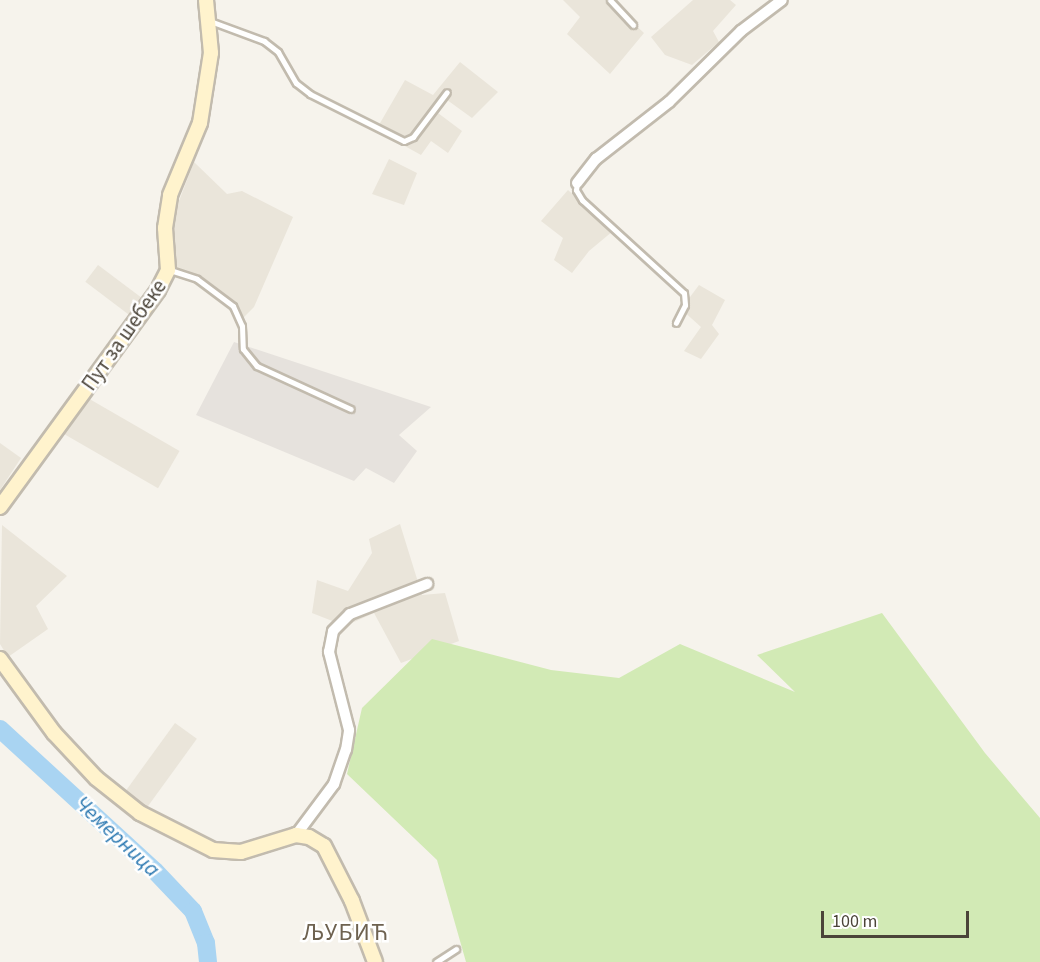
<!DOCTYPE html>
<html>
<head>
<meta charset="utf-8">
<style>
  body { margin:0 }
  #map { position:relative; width:1040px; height:962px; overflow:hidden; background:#f6f3ec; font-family:"Source Sans 3",sans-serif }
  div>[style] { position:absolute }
  .residential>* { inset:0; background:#eae5da; transform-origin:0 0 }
  .industrial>* { inset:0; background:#e6e2dd }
  .green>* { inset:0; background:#d2eab5 }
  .river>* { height:18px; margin:-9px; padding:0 9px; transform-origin:9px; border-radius:9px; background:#a9d4f2 }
  .roads { filter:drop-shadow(2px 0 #c2bbae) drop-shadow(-2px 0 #c2bbae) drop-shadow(0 2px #c2bbae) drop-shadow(0 -2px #c2bbae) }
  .lane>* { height:5px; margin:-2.5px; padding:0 2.5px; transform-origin:2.5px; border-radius:2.5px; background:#fff }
  .street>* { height:10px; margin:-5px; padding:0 5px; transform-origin:5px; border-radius:5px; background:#fff }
  .secondary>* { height:14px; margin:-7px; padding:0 7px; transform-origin:7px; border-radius:7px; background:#fff3cd }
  span { translate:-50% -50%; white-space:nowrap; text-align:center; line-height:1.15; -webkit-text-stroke:5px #fff; paint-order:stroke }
  .street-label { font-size:21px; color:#4b4439 }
  .water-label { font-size:22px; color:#2e7ab2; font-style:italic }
  .quarter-label { font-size:24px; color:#6e6250; letter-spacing:1.5px }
  .scale { position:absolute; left:821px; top:911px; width:148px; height:27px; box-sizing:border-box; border:3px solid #4b4439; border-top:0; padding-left:8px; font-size:18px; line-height:21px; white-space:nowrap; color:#4b4439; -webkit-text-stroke:4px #fff; paint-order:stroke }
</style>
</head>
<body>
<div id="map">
  <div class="residential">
    <div style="clip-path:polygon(563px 0,608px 0,644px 33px,610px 74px,567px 34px,580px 17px)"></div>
    <div style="clip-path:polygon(693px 0,730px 0,736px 5px,713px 31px,719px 42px,692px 65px,665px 55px,651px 37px)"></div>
    <div style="clip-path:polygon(460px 62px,498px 92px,472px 118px,443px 97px,434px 110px,462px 131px,448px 153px,431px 141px,421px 155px,376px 130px,405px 80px,433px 95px)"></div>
    <div style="clip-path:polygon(389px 159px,417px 173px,404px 205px,372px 194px)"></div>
    <div style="clip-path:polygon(194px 162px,227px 194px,242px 191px,293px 217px,254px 307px,243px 318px,171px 263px,172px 219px)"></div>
    <div style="clip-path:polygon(568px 190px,613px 231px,589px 251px,572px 273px,554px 260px,563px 238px,541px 221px)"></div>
    <div style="left:98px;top:265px;width:60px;height:21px;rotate:37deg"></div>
    <div style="clip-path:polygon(699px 285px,725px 300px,712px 325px,719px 334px,701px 359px,684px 351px,701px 327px,681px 309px)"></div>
    <div style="left:86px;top:397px;width:108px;height:43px;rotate:30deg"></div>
    <div style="clip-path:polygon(0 443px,21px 458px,0 490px)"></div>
    <div style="clip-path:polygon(400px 524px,422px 595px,445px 593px,459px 641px,401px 663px,374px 613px,345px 626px,312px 613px,317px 580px,348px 591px,372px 553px,369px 539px)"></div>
    <div style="clip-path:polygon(2px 525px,67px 576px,36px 606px,48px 629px,8px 657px,0 644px)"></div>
    <div style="left:175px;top:723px;width:27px;height:87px;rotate:36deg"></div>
  </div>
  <div class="industrial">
    <div style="clip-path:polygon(234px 342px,431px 407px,399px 435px,417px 451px,394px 483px,366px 468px,354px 481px,196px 415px)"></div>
  </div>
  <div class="green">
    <div style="clip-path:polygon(882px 613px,985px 753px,1040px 818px,1040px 962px,466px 962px,437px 860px,347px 774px,362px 708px,432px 639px,551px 670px,619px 678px,680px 644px,795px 692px,757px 655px)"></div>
  </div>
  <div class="river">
    <div style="left:0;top:729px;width:210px;rotate:42.5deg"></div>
    <div style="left:155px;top:871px;width:55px;rotate:46.5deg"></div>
    <div style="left:193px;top:911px;width:35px;rotate:68deg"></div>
    <div style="left:206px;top:943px;width:19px;rotate:84deg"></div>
  </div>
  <div class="roads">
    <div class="lane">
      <div style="left:610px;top:0;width:34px;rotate:47deg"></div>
      <div style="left:210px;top:21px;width:58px;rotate:20.3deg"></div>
      <div style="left:264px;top:41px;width:18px;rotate:38deg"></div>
      <div style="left:278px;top:52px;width:36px;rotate:60deg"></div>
      <div style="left:296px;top:83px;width:18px;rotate:38deg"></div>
      <div style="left:310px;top:94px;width:105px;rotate:26.6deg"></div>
      <div style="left:404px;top:141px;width:10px;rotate:-24deg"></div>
      <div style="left:413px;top:137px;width:56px;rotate:-52.9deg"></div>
      <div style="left:577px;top:183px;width:7px;rotate:98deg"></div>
      <div style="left:576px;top:190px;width:12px;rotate:59deg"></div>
      <div style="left:582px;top:200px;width:138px;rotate:42.4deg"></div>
      <div style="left:684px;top:293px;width:12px;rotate:85deg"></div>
      <div style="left:685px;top:305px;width:20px;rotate:117deg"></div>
      <div style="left:170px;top:270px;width:28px;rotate:18deg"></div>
      <div style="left:197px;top:279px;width:45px;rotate:36.9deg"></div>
      <div style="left:233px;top:306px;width:22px;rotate:66deg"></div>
      <div style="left:242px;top:326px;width:23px;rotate:88deg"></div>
      <div style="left:243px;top:349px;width:22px;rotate:51deg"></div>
      <div style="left:257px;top:366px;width:103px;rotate:24.6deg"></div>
      <div style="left:436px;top:962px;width:24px;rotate:-33deg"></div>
    </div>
    <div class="street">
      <div style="left:577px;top:183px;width:31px;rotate:-52deg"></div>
      <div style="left:596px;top:159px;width:93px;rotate:-38deg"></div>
      <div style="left:669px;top:102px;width:101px;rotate:-44.6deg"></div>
      <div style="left:741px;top:31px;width:51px;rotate:-37.1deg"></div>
      <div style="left:296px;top:835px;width:64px;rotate:-53.3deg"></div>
      <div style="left:334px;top:784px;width:36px;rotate:-71deg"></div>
      <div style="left:346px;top:750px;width:20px;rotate:-81deg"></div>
      <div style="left:349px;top:730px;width:81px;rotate:-104.4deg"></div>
      <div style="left:329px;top:652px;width:21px;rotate:-79deg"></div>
      <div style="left:333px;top:631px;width:24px;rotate:-45deg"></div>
      <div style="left:350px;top:614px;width:83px;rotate:-21.3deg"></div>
    </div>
    <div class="secondary">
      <div style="left:0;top:507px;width:268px;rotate:-53.9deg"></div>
      <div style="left:158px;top:290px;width:22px;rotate:-63deg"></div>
      <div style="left:168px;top:270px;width:42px;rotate:-94.1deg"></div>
      <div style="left:165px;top:228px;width:33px;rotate:-81deg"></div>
      <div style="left:170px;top:195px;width:78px;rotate:-67.4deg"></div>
      <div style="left:200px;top:123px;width:71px;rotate:-81.1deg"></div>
      <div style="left:211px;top:53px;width:53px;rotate:-95.4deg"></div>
      <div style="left:0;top:659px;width:92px;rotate:53.9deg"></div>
      <div style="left:54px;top:733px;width:62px;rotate:47deg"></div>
      <div style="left:96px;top:778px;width:56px;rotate:38.5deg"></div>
      <div style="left:140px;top:813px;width:82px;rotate:26.9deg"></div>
      <div style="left:213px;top:850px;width:28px;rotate:4deg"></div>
      <div style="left:241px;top:852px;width:58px;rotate:-17.2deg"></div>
      <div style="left:296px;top:835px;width:13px;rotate:9deg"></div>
      <div style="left:309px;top:837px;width:17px;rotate:31deg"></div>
      <div style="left:324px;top:846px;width:62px;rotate:63deg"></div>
      <div style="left:352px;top:901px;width:65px;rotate:69.3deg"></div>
    </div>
  </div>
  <div class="street-label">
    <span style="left:124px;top:335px;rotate:-55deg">Пут за шебеке</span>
  </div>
  <div class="water-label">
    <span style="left:117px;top:837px;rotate:43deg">Чемерница</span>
  </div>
  <div class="quarter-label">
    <span style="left:346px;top:933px">ЉУБИЋ</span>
  </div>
  <div class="scale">100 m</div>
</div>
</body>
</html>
